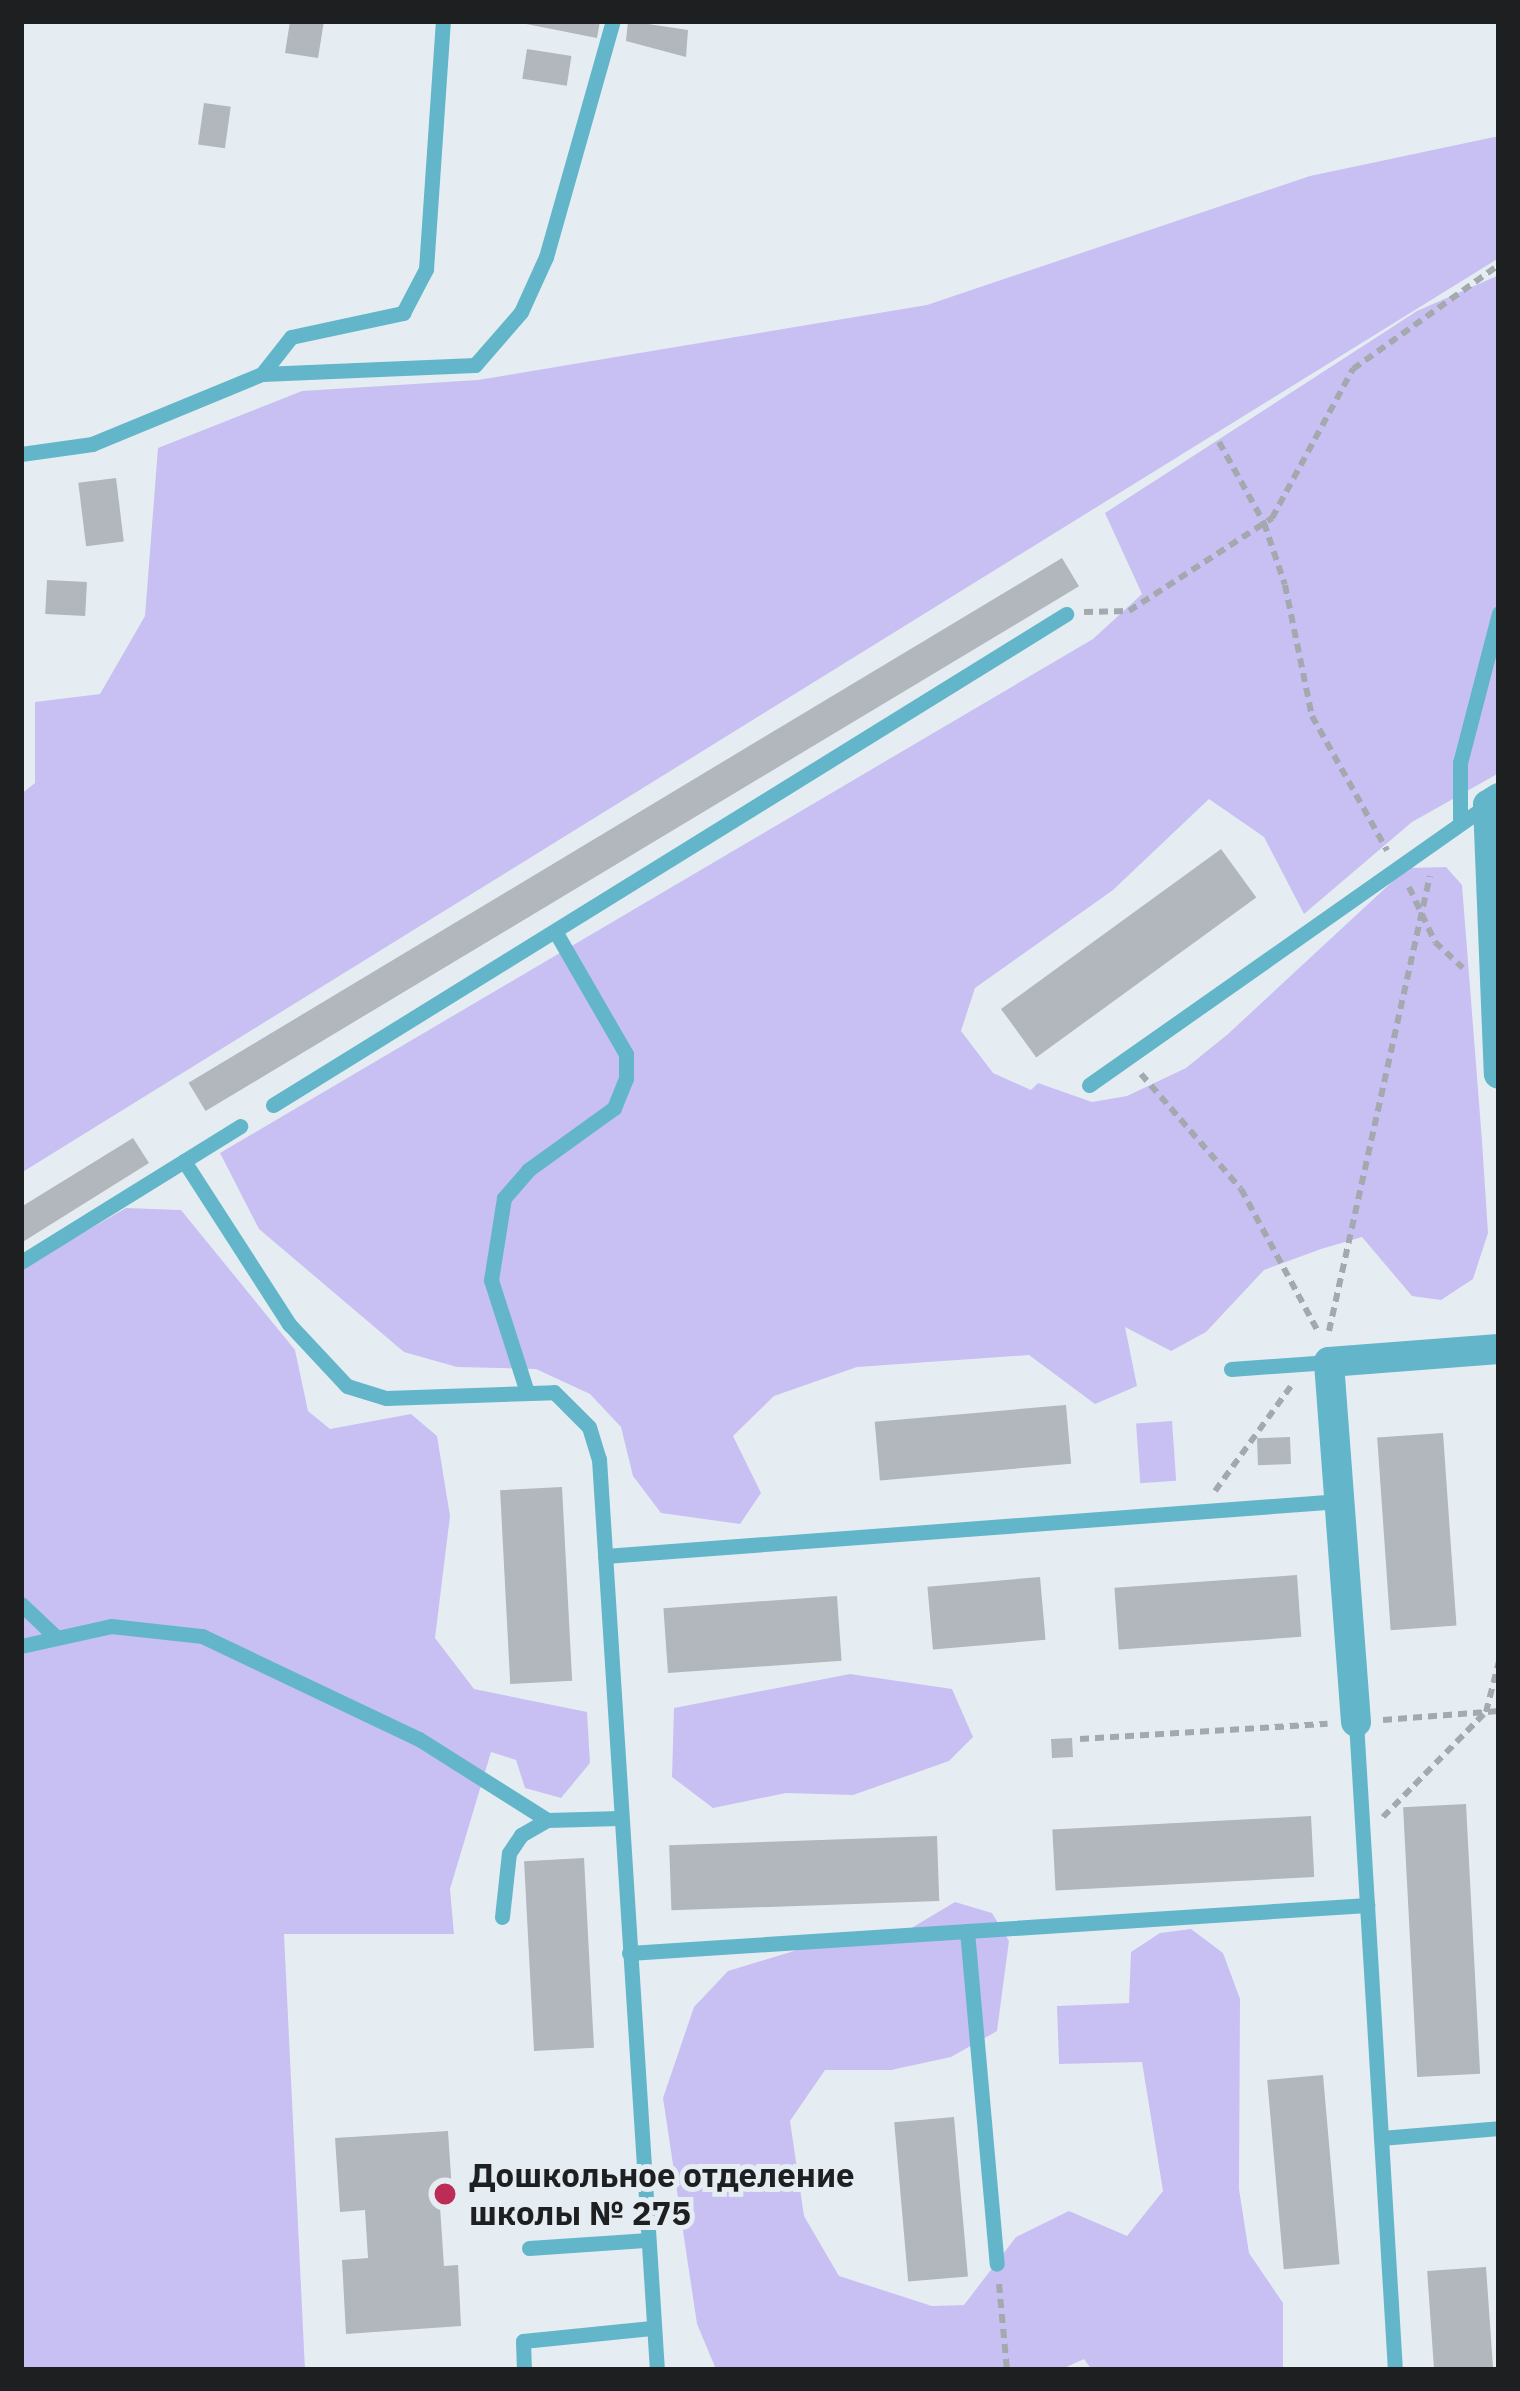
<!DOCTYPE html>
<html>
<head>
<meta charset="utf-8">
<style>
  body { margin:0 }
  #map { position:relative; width:1520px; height:2391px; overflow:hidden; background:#e5edf3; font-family:"IBM Plex Sans",sans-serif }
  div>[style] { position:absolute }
  .green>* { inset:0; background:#c8c0f2; transform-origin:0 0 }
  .building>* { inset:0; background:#b2b6bd; transform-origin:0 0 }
  .path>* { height:6px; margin-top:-3px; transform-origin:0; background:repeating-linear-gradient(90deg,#a3a9ae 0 9px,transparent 0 15px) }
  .service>* { height:15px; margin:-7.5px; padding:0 7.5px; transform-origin:7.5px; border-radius:7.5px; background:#63b6c9 }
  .minor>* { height:30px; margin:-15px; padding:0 15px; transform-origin:15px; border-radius:15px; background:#63b6c9 }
  .dots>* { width:33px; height:33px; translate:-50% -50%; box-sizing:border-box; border:6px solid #e5edf3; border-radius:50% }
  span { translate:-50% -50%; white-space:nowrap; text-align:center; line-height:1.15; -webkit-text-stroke:10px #e5edf3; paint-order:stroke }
  .poi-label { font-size:33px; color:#1d1f21; font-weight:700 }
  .left { translate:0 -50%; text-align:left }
  .frame { position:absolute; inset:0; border:24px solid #1d1f21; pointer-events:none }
</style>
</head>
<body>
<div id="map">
  <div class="green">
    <div style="clip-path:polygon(1499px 136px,1499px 258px,21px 1173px,21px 794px,35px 783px,35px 702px,100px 694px,145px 616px,158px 448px,302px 391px,478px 380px,927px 305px,1310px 176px)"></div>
    <div style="clip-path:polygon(1499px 275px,1499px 773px,1412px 822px,1304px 914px,1264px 837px,1209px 799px,1113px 890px,975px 988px,961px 1031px,993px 1073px,1031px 1090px,1038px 1083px,1092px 1102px,1127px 1096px,1186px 1068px,1228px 1034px,1407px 868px,1446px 867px,1462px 885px,1482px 1141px,1488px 1233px,1473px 1279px,1441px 1300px,1412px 1296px,1362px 1237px,1321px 1249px,1264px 1270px,1206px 1332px,1171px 1351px,1125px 1327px,1137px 1386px,1095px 1404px,1029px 1355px,857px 1367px,774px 1396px,733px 1436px,761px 1493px,740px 1524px,661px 1513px,633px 1476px,621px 1427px,590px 1394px,536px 1369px,457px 1367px,404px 1352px,259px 1229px,220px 1153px,1093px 639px,1142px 594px,1105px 513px,1417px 311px)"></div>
    <div style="clip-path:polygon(126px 1208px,181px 1210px,295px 1350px,308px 1411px,330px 1429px,411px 1414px,437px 1436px,450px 1516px,435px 1638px,474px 1689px,587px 1712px,590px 1763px,561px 1798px,525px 1788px,516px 1760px,491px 1752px,450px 1889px,454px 1934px,284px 1934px,305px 2370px,21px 2370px,21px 1269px)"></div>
    <div style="left:1172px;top:1421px;width:60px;height:36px;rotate:86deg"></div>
    <div style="clip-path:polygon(850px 1674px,952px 1689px,973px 1737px,949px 1761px,853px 1795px,786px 1793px,713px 1808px,672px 1777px,674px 1708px)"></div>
    <div style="clip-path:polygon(955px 1902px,992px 1913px,1009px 1941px,997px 2031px,951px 2057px,891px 2070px,825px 2070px,790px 2121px,804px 2216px,839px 2276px,932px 2306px,964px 2305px,1016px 2237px,1069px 2211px,1127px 2236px,1163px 2191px,1142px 2062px,1059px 2064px,1057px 2006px,1129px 2003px,1131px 1952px,1160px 1933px,1191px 1929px,1223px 1953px,1240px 1999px,1239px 2189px,1249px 2253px,1283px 2303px,1283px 2370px,1092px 2370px,1084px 2359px,1060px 2370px,715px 2367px,697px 2324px,663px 2098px,694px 2007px,728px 1971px,817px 1944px,908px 1930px)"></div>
  </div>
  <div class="building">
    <div style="clip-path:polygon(290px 21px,324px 21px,318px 58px,285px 53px)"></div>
    <div style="clip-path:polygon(511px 21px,600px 21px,597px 38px)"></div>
    <div style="clip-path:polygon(628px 21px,688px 30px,686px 57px,626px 41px)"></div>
    <div style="left:527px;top:49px;width:45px;height:30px;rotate:9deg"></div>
    <div style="left:204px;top:103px;width:27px;height:42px;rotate:8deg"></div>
    <div style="left:116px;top:478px;width:64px;height:38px;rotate:83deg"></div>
    <div style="left:1062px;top:558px;width:33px;height:1019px;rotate:59deg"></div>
    <div style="left:47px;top:580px;width:40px;height:34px;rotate:3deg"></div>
    <div style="left:1221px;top:849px;width:60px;height:272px;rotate:54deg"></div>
    <div style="clip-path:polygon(133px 1138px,149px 1163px,21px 1243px,21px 1207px)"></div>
    <div style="left:1066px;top:1405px;width:59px;height:192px;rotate:85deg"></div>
    <div style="left:1443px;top:1433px;width:193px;height:66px;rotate:86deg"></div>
    <div style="left:1290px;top:1437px;width:27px;height:33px;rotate:88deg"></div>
    <div style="left:562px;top:1487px;width:194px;height:62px;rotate:87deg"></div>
    <div style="left:1297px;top:1575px;width:62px;height:183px;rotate:86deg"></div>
    <div style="left:1040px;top:1577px;width:63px;height:113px;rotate:85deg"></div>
    <div style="left:837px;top:1596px;width:65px;height:174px;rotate:86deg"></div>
    <div style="left:1072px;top:1738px;width:19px;height:21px;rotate:87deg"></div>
    <div style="left:1466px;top:1804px;width:270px;height:63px;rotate:87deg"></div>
    <div style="left:1311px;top:1816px;width:61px;height:259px;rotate:87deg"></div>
    <div style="left:937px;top:1836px;width:65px;height:268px;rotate:88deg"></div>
    <div style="left:584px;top:1858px;width:190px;height:60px;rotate:87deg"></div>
    <div style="left:1323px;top:2075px;width:190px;height:56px;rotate:85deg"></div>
    <div style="left:954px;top:2117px;width:160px;height:60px;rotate:85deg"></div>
    <div style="clip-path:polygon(448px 2131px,452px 2191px,439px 2192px,444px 2266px,458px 2265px,461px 2326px,346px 2334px,342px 2260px,368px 2258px,365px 2210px,340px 2212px,335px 2138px)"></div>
    <div style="left:1486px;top:2267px;width:103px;height:59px;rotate:86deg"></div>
  </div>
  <div class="path">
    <div style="left:1219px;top:442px;width:93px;rotate:60.9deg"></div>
    <div style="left:1264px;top:523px;width:65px;rotate:71.3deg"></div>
    <div style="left:1285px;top:585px;width:134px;rotate:78.4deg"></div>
    <div style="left:1312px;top:716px;width:154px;rotate:60.8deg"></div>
    <div style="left:1084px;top:612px;width:45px;rotate:-1.3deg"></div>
    <div style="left:1129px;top:611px;width:171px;rotate:-33deg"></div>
    <div style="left:1272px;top:518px;width:170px;rotate:-61.5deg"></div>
    <div style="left:1353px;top:369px;width:179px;rotate:-35.5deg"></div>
    <div style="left:1409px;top:887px;width:61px;rotate:64.7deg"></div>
    <div style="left:1435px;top:942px;width:38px;rotate:43deg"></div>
    <div style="left:1141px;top:1074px;width:152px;rotate:49deg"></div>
    <div style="left:1241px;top:1189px;width:164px;rotate:61.6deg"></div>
    <div style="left:1329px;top:1331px;width:466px;rotate:-77.5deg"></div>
    <div style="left:1215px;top:1491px;width:130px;rotate:-54.1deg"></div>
    <div style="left:1383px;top:1720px;width:116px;rotate:-4.4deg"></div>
    <div style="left:1080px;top:1739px;width:248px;rotate:-3.5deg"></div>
    <div style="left:1383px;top:1817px;width:147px;rotate:-45.6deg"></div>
    <div style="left:1486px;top:1712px;width:53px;rotate:-75.7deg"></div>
    <div style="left:1499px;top:1913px;width:5px;rotate:90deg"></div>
    <div style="left:999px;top:2284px;width:86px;rotate:84.7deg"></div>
  </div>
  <div class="service">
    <div style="left:262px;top:374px;width:213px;rotate:-2.4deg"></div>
    <div style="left:475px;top:365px;width:70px;rotate:-49deg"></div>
    <div style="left:521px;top:312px;width:60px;rotate:-65.6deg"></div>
    <div style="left:546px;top:257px;width:245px;rotate:-74.2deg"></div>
    <div style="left:21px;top:454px;width:72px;rotate:-8deg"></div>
    <div style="left:92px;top:444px;width:184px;rotate:-22.4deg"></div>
    <div style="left:262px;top:374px;width:47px;rotate:-51.9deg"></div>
    <div style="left:291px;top:337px;width:115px;rotate:-12.1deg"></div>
    <div style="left:403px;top:313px;width:50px;rotate:-62.4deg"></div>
    <div style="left:426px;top:269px;width:249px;rotate:-86.1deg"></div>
    <div style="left:1460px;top:819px;width:56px;rotate:-90deg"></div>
    <div style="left:1460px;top:763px;width:155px;rotate:-75.4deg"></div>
    <div style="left:1089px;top:1085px;width:487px;rotate:-35.1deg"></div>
    <div style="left:273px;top:1105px;width:933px;rotate:-31.76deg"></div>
    <div style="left:184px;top:1161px;width:194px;rotate:57.2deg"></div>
    <div style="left:289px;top:1324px;width:85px;rotate:46.9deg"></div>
    <div style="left:347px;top:1386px;width:41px;rotate:17.1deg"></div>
    <div style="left:386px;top:1398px;width:168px;rotate:-2deg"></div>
    <div style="left:554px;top:1392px;width:49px;rotate:45deg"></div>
    <div style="left:589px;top:1427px;width:34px;rotate:73deg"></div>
    <div style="left:599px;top:1459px;width:913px;rotate:86.36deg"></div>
    <div style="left:21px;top:1262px;width:258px;rotate:-31.8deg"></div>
    <div style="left:1231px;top:1369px;width:98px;rotate:-4.1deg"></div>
    <div style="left:526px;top:1389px;width:114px;rotate:-107.8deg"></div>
    <div style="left:491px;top:1280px;width:83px;rotate:-81deg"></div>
    <div style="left:504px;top:1198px;width:37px;rotate:-49deg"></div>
    <div style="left:528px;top:1170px;width:106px;rotate:-35.8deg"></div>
    <div style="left:614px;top:1108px;width:31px;rotate:-68deg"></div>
    <div style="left:626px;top:1079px;width:25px;rotate:-90deg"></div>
    <div style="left:626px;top:1054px;width:142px;rotate:-120deg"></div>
    <div style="left:605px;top:1556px;width:737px;rotate:-4.28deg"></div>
    <div style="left:21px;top:1604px;width:48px;rotate:43.3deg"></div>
    <div style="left:21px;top:1646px;width:92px;rotate:-12.5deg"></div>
    <div style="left:111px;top:1626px;width:92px;rotate:6.3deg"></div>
    <div style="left:202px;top:1636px;width:240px;rotate:25.4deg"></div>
    <div style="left:419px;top:1739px;width:151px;rotate:32.3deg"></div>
    <div style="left:547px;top:1820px;width:73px;rotate:-1.6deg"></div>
    <div style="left:1356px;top:1722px;width:649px;rotate:86.56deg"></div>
    <div style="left:502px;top:1917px;width:64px;rotate:-83.8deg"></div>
    <div style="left:509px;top:1853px;width:22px;rotate:-56deg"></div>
    <div style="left:521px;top:1835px;width:30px;rotate:-30deg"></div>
    <div style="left:967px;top:1931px;width:334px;rotate:84.9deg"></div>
    <div style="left:629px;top:1953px;width:740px;rotate:-3.72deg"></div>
    <div style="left:1381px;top:2138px;width:118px;rotate:-4.8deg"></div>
    <div style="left:529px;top:2248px;width:116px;rotate:-3.9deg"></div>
    <div style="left:524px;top:2370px;width:29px;rotate:-92deg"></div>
    <div style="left:523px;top:2341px;width:129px;rotate:-5.8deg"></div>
  </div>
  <div class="minor">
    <div style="left:1499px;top:798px;width:13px;rotate:148deg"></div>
    <div style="left:1488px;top:805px;width:269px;rotate:87.7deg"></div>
    <div style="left:1356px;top:1722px;width:361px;rotate:-94.3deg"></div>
    <div style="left:1329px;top:1362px;width:170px;rotate:-4.4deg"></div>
  </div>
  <div class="dots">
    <div style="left:445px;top:2194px;background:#bc2c54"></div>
  </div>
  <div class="poi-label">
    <span class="left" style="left:469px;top:2194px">Дошкольное отделение<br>школы № 275</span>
  </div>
  <div class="frame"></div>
</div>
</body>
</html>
